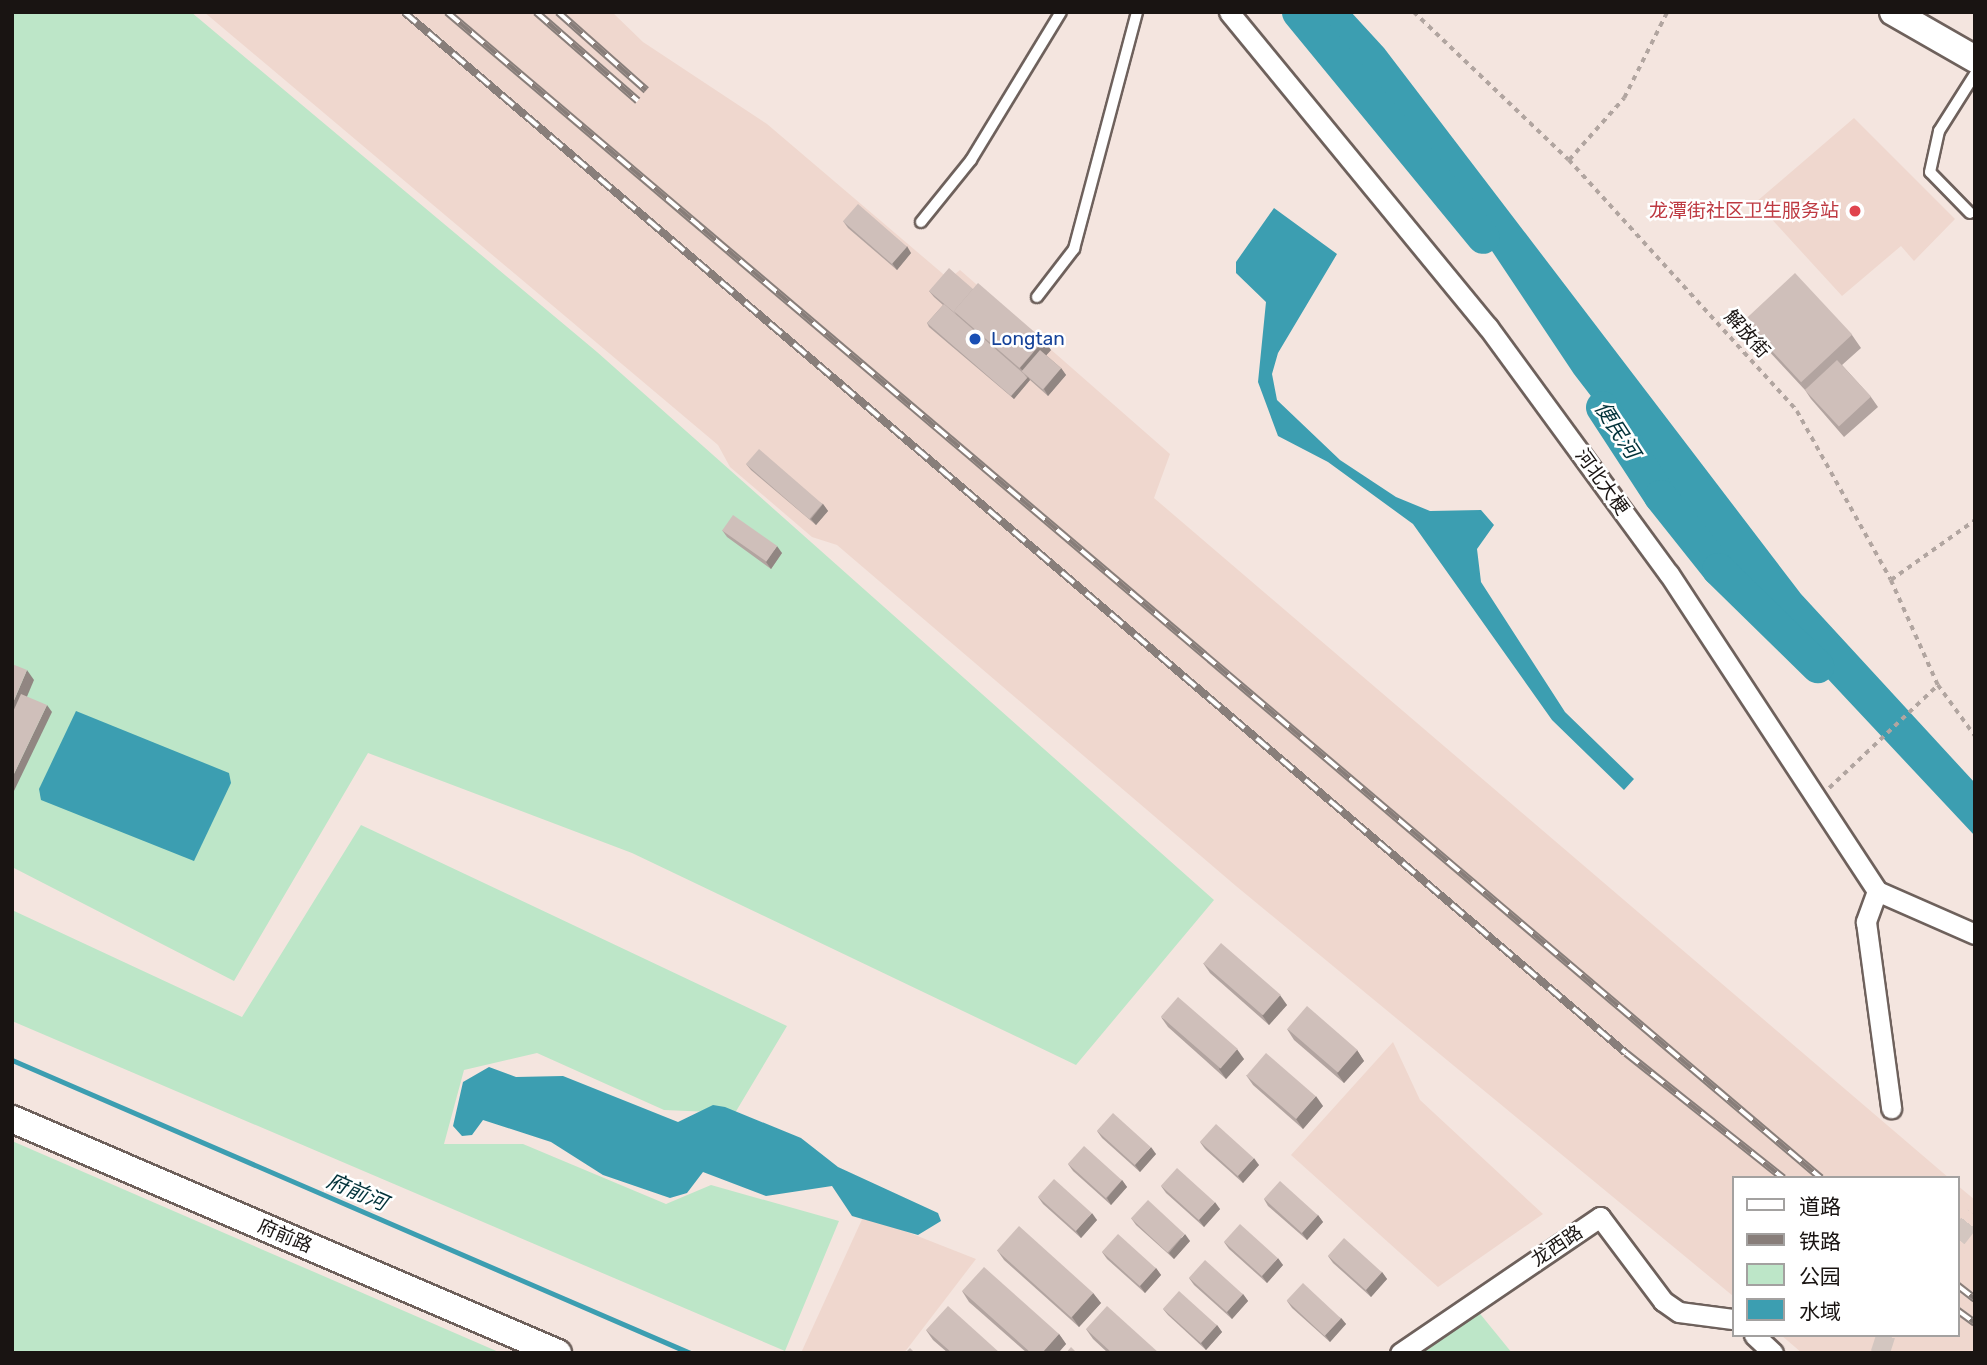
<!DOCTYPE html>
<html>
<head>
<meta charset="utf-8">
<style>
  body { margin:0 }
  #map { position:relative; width:1987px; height:1365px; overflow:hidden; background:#f4e5df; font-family:Rubik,"Noto Sans SC",sans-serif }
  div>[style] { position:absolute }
  .built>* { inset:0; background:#efd7ce }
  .green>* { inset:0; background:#bde6c8 }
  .water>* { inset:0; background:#3c9eb1 }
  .stream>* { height:5px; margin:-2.5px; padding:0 2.5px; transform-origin:2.5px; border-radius:2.5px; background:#3c9eb1 }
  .river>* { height:33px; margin:-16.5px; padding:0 16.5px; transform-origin:16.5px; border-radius:16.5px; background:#3c9eb1 }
  .street-tunnel>* { height:19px; margin-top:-9.5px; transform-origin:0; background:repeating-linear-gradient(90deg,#d3c6c0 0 19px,transparent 0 29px) }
  .path>* { height:3.5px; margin-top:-1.75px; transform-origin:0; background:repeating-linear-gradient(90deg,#b1a5a0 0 5px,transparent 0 10px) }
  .roads { filter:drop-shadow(2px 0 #6e615c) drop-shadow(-2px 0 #6e615c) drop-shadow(0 2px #6e615c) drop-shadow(0 -2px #6e615c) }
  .lane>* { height:10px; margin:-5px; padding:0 5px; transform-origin:5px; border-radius:5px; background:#fff }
  .street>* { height:19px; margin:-9.5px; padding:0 9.5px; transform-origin:9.5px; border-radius:9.5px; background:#fff }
  .secondary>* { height:26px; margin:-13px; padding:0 13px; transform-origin:13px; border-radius:13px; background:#fff }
  .rail>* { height:8px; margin-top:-4px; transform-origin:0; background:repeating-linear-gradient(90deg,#fff 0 16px,#887e7a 0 32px); box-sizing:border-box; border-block:2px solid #887e7a }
  .wall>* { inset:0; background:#b2a4a0 }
  .shaded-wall>* { inset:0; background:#918682 }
  .building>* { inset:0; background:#cfbfba; transform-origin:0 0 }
  .dots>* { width:19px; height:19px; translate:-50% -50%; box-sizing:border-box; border:4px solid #fff; border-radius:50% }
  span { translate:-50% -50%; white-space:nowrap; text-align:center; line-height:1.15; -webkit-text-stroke:5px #fff; paint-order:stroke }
  .health-label { font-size:19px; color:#be3a42 }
  .right { translate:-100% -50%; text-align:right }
  .street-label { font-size:19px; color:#191412 }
  .transit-label { font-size:19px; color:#164399 }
  .left { translate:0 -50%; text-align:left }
  .water-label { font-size:21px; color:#02323a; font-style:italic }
  .frame { position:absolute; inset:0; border:14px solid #191412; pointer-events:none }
  .legend { position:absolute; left:1732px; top:1176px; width:228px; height:161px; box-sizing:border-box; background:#fff; border:2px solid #a3a1a0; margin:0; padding:9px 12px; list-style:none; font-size:21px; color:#191412 }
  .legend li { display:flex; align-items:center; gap:14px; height:35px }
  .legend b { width:35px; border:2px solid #a3a1a0 }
</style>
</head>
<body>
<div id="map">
  <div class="built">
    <div style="clip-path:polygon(204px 12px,612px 12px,643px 42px,767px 124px,949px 279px,960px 270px,1170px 454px,1154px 498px,1949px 1178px,1733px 1178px,1733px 1296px,1236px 886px,837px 545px,812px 537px,730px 467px,718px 445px)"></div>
    <div style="clip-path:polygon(1854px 118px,1955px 219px,1914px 261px,1901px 246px,1842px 296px,1756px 202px)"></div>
    <div style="clip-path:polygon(1393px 1042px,1420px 1100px,1543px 1214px,1438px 1287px,1291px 1155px)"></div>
    <div style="clip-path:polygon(1957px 1185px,1975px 1200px,1975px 1353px,1802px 1353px,1781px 1335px,1957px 1335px)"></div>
    <div style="clip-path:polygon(864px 1215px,976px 1259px,904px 1353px,801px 1353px)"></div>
  </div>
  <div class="green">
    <div style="clip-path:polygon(12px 12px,191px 12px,597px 352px,1214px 900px,1076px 1065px,632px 853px,368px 753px,234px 981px,12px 867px)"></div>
    <div style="clip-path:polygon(361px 825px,787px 1026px,735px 1113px,664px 1110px,537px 1053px,464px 1070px,444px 1144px,523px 1144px,666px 1204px,711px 1185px,839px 1221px,785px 1351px,12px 1021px,12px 910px,242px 1017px)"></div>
    <div style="clip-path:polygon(12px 1141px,501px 1353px,12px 1353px)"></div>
    <div style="clip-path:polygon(1477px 1310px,1512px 1353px,1411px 1353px)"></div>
  </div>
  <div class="water">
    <div style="clip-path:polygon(1291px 12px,1351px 12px,1384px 48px,1801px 594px,1975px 783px,1975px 836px,1721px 565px,1574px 374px,1486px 242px)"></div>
    <div style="clip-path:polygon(1274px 208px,1337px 254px,1278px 353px,1272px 374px,1277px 400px,1340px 460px,1396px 497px,1430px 511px,1481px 510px,1494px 525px,1477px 549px,1481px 582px,1565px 712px,1634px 779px,1624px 790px,1552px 720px,1413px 524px,1328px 462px,1278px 436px,1258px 382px,1266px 302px,1236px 273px,1236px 262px)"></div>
    <div style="clip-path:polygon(76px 711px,229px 773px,231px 783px,194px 861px,41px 800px,39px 789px)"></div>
    <div style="clip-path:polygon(489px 1067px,516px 1077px,563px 1076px,678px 1122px,713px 1105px,725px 1107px,801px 1138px,838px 1167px,938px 1213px,941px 1221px,918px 1235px,852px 1216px,832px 1186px,766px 1196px,703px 1172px,687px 1193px,670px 1198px,603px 1175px,551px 1142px,483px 1120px,472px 1135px,462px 1136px,453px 1126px,463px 1082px)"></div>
  </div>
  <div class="stream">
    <div style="left:12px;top:1060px;width:739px;rotate:23.37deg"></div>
  </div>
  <div class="river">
    <div style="left:1298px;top:12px;width:291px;rotate:50.6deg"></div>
    <div style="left:1602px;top:407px;width:106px;rotate:56.9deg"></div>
    <div style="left:1660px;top:496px;width:93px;rotate:51.5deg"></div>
    <div style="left:1718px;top:569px;width:139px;rotate:44.4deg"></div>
  </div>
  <div class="street-tunnel">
    <div style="left:1957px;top:1238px;width:29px;rotate:-52deg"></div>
    <div style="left:1880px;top:1353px;width:19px;rotate:-72deg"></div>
  </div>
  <div class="path">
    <div style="left:1414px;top:12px;width:214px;rotate:43.7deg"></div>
    <div style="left:1569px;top:160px;width:339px;rotate:47.7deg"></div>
    <div style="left:1797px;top:411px;width:193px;rotate:60.9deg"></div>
    <div style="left:1891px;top:580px;width:115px;rotate:65.9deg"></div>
    <div style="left:1938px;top:685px;width:63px;rotate:54deg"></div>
    <div style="left:1569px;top:160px;width:83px;rotate:-48.4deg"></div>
    <div style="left:1624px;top:98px;width:96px;rotate:-63.4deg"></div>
    <div style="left:1891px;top:580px;width:103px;rotate:-35.5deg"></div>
    <div style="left:1829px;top:788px;width:150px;rotate:-43.4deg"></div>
  </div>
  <div class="roads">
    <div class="lane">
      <div style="left:1970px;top:213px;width:57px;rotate:-134.3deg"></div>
      <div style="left:1930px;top:172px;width:42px;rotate:-77.6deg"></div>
      <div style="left:1939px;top:131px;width:67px;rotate:-57.7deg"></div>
      <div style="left:921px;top:222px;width:80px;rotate:-51.1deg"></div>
      <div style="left:971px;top:160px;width:173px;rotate:-58.7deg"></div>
      <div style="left:1037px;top:297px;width:61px;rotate:-52.4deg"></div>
      <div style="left:1074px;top:249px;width:245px;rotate:-75.1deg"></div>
    </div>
    <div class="street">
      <div style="left:1229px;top:12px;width:408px;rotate:50.6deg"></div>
      <div style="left:1488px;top:327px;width:306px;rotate:53.8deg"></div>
      <div style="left:1669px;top:574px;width:379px;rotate:56.7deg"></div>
      <div style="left:1877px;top:891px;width:107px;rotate:23.7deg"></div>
      <div style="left:1877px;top:891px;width:33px;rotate:110deg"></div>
      <div style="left:1866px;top:922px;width:188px;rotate:82.3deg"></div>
      <div style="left:1754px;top:1335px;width:26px;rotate:43deg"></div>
      <div style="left:1400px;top:1353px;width:242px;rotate:-34.2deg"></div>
      <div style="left:1600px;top:1217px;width:105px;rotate:53.1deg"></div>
      <div style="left:1663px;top:1301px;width:19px;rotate:35deg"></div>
      <div style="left:1679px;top:1312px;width:54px;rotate:7.4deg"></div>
    </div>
    <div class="secondary">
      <div style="left:1893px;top:12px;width:95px;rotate:29.8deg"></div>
      <div style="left:12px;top:1119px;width:594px;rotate:23.2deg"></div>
    </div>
  </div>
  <div class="rail">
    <div style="left:404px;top:12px;width:1605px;rotate:40.43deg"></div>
    <div style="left:1626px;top:1053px;width:201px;rotate:38.5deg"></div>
    <div style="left:447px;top:12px;width:1802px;rotate:40.32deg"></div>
    <div style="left:536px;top:12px;width:135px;rotate:41.1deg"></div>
    <div style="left:558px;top:12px;width:118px;rotate:41.6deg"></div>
    <div style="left:1957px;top:1285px;width:23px;rotate:38deg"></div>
    <div style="left:1957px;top:1310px;width:22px;rotate:36deg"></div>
  </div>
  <div class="wall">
    <div style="clip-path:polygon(843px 221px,911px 253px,897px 270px,848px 228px)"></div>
    <div style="clip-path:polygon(973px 289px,1051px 350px,1046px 355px,1061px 368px,1066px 375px,1048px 396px,1030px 380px,1014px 399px,929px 327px,927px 323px,943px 305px,934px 297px,929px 291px)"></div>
    <div style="clip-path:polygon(1743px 320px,1852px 335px,1861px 348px,1842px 365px,1871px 397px,1878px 407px,1844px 437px,1811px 399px,1805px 390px,1752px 333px)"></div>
    <div style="clip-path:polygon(746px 464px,823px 504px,828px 511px,816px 525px,751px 470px)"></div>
    <div style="clip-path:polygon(722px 530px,782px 553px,771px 569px,727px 537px)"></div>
    <div style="clip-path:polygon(1203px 963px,1287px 1005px,1269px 1025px,1210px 973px)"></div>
    <div style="clip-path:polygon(1161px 1017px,1244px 1059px,1226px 1079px,1168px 1027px)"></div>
    <div style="clip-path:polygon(1287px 1029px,1357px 1050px,1364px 1061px,1344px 1083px,1294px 1040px)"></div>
    <div style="clip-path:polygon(1246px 1075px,1323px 1106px,1303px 1129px,1253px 1085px)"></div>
    <div style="clip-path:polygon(1097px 1131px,1156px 1154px,1140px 1172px,1102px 1138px)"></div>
    <div style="clip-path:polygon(1200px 1142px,1259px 1165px,1243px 1183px,1205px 1149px)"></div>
    <div style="clip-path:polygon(1068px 1164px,1122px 1180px,1127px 1187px,1111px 1205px,1073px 1171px)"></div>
    <div style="clip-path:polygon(1161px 1186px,1220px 1209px,1204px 1227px,1166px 1193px)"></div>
    <div style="clip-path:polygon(1038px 1197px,1097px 1220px,1081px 1238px,1043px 1204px)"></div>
    <div style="clip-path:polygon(1264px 1199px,1318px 1215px,1323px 1222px,1307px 1240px,1268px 1206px)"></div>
    <div style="clip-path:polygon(1131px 1218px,1190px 1241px,1174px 1259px,1136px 1225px)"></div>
    <div style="clip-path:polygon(1224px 1242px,1283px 1265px,1267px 1283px,1229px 1249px)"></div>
    <div style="clip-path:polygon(997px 1250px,1093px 1293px,1101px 1303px,1079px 1327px,1004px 1260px)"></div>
    <div style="clip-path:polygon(1102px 1252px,1156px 1268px,1161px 1275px,1145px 1293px,1107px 1259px)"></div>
    <div style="clip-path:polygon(1328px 1256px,1382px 1272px,1387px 1279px,1371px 1297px,1333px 1263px)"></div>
    <div style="clip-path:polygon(1189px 1278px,1243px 1294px,1248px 1301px,1232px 1319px,1194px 1285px)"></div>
    <div style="clip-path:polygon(962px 1291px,1059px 1334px,1066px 1344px,1058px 1353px,1027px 1353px,969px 1302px)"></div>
    <div style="clip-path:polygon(1287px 1301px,1341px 1318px,1346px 1324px,1330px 1342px,1292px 1308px)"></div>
    <div style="clip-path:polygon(1163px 1309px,1217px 1325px,1222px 1332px,1206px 1350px,1168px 1315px)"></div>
    <div style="clip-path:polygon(1086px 1329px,1159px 1353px,1108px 1353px,1093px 1339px)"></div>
    <div style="clip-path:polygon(926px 1330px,1000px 1353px,948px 1353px,933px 1340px)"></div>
  </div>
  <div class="shaded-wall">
    <div style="clip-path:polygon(907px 246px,911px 253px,897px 270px,892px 263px)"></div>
    <div style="clip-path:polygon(1044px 340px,1051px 350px,1028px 376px,1020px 368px)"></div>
    <div style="clip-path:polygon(1061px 368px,1066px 375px,1048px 396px,1044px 389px)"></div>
    <div style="clip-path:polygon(1028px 377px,1030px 380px,1014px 399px,1011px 396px)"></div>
    <div style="clip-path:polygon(823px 504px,828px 511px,816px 525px,811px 519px)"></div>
    <div style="clip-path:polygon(777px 546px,782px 553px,771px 569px,766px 562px)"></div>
    <div style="clip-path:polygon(27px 670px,34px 680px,15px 725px,12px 722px,12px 705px)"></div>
    <div style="clip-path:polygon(47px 705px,52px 712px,13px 793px,12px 778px)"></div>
    <div style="clip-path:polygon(1280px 995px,1287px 1005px,1269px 1025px,1262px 1015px)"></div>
    <div style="clip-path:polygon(1237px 1049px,1244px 1059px,1226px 1079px,1219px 1069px)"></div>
    <div style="clip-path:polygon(1357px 1050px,1364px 1061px,1344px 1083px,1337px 1073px)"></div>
    <div style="clip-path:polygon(1316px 1096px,1323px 1106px,1303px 1129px,1296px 1119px)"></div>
    <div style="clip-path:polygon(1151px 1147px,1156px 1154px,1140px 1172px,1135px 1165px)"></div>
    <div style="clip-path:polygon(1254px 1158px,1259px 1165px,1243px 1183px,1238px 1176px)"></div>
    <div style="clip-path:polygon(1122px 1180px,1127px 1187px,1111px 1205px,1107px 1198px)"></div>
    <div style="clip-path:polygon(1215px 1202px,1220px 1209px,1204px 1227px,1199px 1220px)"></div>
    <div style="clip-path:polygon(1092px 1213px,1097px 1220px,1081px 1238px,1076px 1231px)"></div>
    <div style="clip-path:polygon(1318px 1215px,1323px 1222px,1307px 1240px,1302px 1233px)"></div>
    <div style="clip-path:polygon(1185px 1234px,1190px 1241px,1174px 1259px,1169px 1253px)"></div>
    <div style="clip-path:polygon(1278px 1258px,1283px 1265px,1267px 1283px,1262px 1276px)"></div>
    <div style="clip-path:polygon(1156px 1268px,1161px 1275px,1145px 1293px,1140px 1286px)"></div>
    <div style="clip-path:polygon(1382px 1272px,1387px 1279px,1371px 1297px,1366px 1290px)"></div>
    <div style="clip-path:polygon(1093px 1293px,1101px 1303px,1079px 1327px,1072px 1317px)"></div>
    <div style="clip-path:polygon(1243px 1294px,1248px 1301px,1232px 1319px,1227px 1312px)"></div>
    <div style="clip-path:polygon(1341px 1318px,1346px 1324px,1330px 1342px,1325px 1335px)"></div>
    <div style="clip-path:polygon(1217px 1325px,1222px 1332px,1206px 1350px,1201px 1343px)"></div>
    <div style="clip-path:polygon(1059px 1334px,1066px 1344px,1058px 1353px,1042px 1353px)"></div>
  </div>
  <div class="building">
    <div style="left:858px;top:204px;width:65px;height:23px;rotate:41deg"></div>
    <div style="clip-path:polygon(949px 268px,973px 289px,954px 311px,956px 314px,929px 291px)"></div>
    <div style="left:1795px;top:273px;width:84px;height:70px;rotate:47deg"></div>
    <div style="left:978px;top:283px;width:87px;height:37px;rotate:41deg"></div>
    <div style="clip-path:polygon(944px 304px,1024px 374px,1027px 378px,1011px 396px,927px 323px)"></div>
    <div style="left:1040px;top:350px;width:28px;height:28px;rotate:41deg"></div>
    <div style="left:1837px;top:360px;width:50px;height:44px;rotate:47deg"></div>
    <div style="left:759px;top:449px;width:84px;height:20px;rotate:41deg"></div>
    <div style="left:733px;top:515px;width:54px;height:19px;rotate:35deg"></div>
    <div style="clip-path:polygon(12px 664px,27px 670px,12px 705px)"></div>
    <div style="clip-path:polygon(21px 694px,47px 705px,12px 778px,12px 714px)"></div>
    <div style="left:1221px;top:943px;width:79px;height:27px;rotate:41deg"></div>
    <div style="left:1178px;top:997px;width:79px;height:26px;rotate:41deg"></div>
    <div style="left:1307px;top:1006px;width:67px;height:30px;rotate:41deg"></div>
    <div style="left:1266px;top:1053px;width:66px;height:30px;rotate:41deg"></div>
    <div style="left:1113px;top:1113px;width:51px;height:24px;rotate:42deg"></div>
    <div style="left:1216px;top:1124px;width:51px;height:24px;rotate:42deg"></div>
    <div style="left:1084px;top:1146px;width:51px;height:24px;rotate:42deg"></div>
    <div style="left:1177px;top:1168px;width:51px;height:24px;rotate:42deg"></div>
    <div style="left:1054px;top:1179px;width:51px;height:24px;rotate:42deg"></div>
    <div style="left:1280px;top:1181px;width:51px;height:24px;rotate:42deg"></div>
    <div style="left:1148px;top:1200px;width:50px;height:25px;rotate:43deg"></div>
    <div style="left:1240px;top:1224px;width:51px;height:24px;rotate:42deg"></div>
    <div style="left:1019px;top:1226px;width:100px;height:33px;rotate:42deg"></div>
    <div style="left:1118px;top:1234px;width:51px;height:24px;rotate:42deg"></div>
    <div style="left:1344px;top:1238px;width:51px;height:24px;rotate:42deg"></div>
    <div style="left:1205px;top:1260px;width:51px;height:24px;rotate:42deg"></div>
    <div style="clip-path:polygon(984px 1267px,1059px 1334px,1042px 1353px,1031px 1353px,962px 1291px)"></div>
    <div style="left:1303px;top:1283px;width:52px;height:24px;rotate:43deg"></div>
    <div style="left:1179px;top:1291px;width:51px;height:24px;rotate:42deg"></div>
    <div style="clip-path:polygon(948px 1306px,1000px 1353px,952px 1353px,926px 1330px)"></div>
    <div style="clip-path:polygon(1107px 1306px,1159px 1353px,1112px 1353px,1086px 1329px)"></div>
    <div style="clip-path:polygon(1071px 1347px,1077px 1353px,1066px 1353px)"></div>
    <div style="clip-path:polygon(910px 1348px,915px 1353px,905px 1353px)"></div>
  </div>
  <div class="dots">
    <div style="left:1855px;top:211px;background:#e0444e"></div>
    <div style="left:975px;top:339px;background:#1a4fb4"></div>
  </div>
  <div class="health-label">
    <span class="right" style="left:1839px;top:211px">龙潭街社区卫生服务站</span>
  </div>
  <div class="street-label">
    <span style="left:1747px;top:334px;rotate:48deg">解放街</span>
    <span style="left:1602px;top:482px;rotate:54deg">河北大梗</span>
    <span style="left:285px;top:1236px;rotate:23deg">府前路</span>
    <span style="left:1557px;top:1246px;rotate:-34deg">龙西路</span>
  </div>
  <div class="transit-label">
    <span class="left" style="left:991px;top:339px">Longtan</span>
  </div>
  <div class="water-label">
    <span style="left:1617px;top:430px;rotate:57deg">便民河</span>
    <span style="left:357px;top:1192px;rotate:23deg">府前河</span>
  </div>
  <div class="frame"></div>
  <ul class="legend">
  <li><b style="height:9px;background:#fff"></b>道路</li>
  <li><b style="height:9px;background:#887e7a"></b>铁路</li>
  <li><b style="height:19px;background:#bde6c8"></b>公园</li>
  <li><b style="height:19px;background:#3c9eb1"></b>水域</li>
  </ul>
</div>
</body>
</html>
